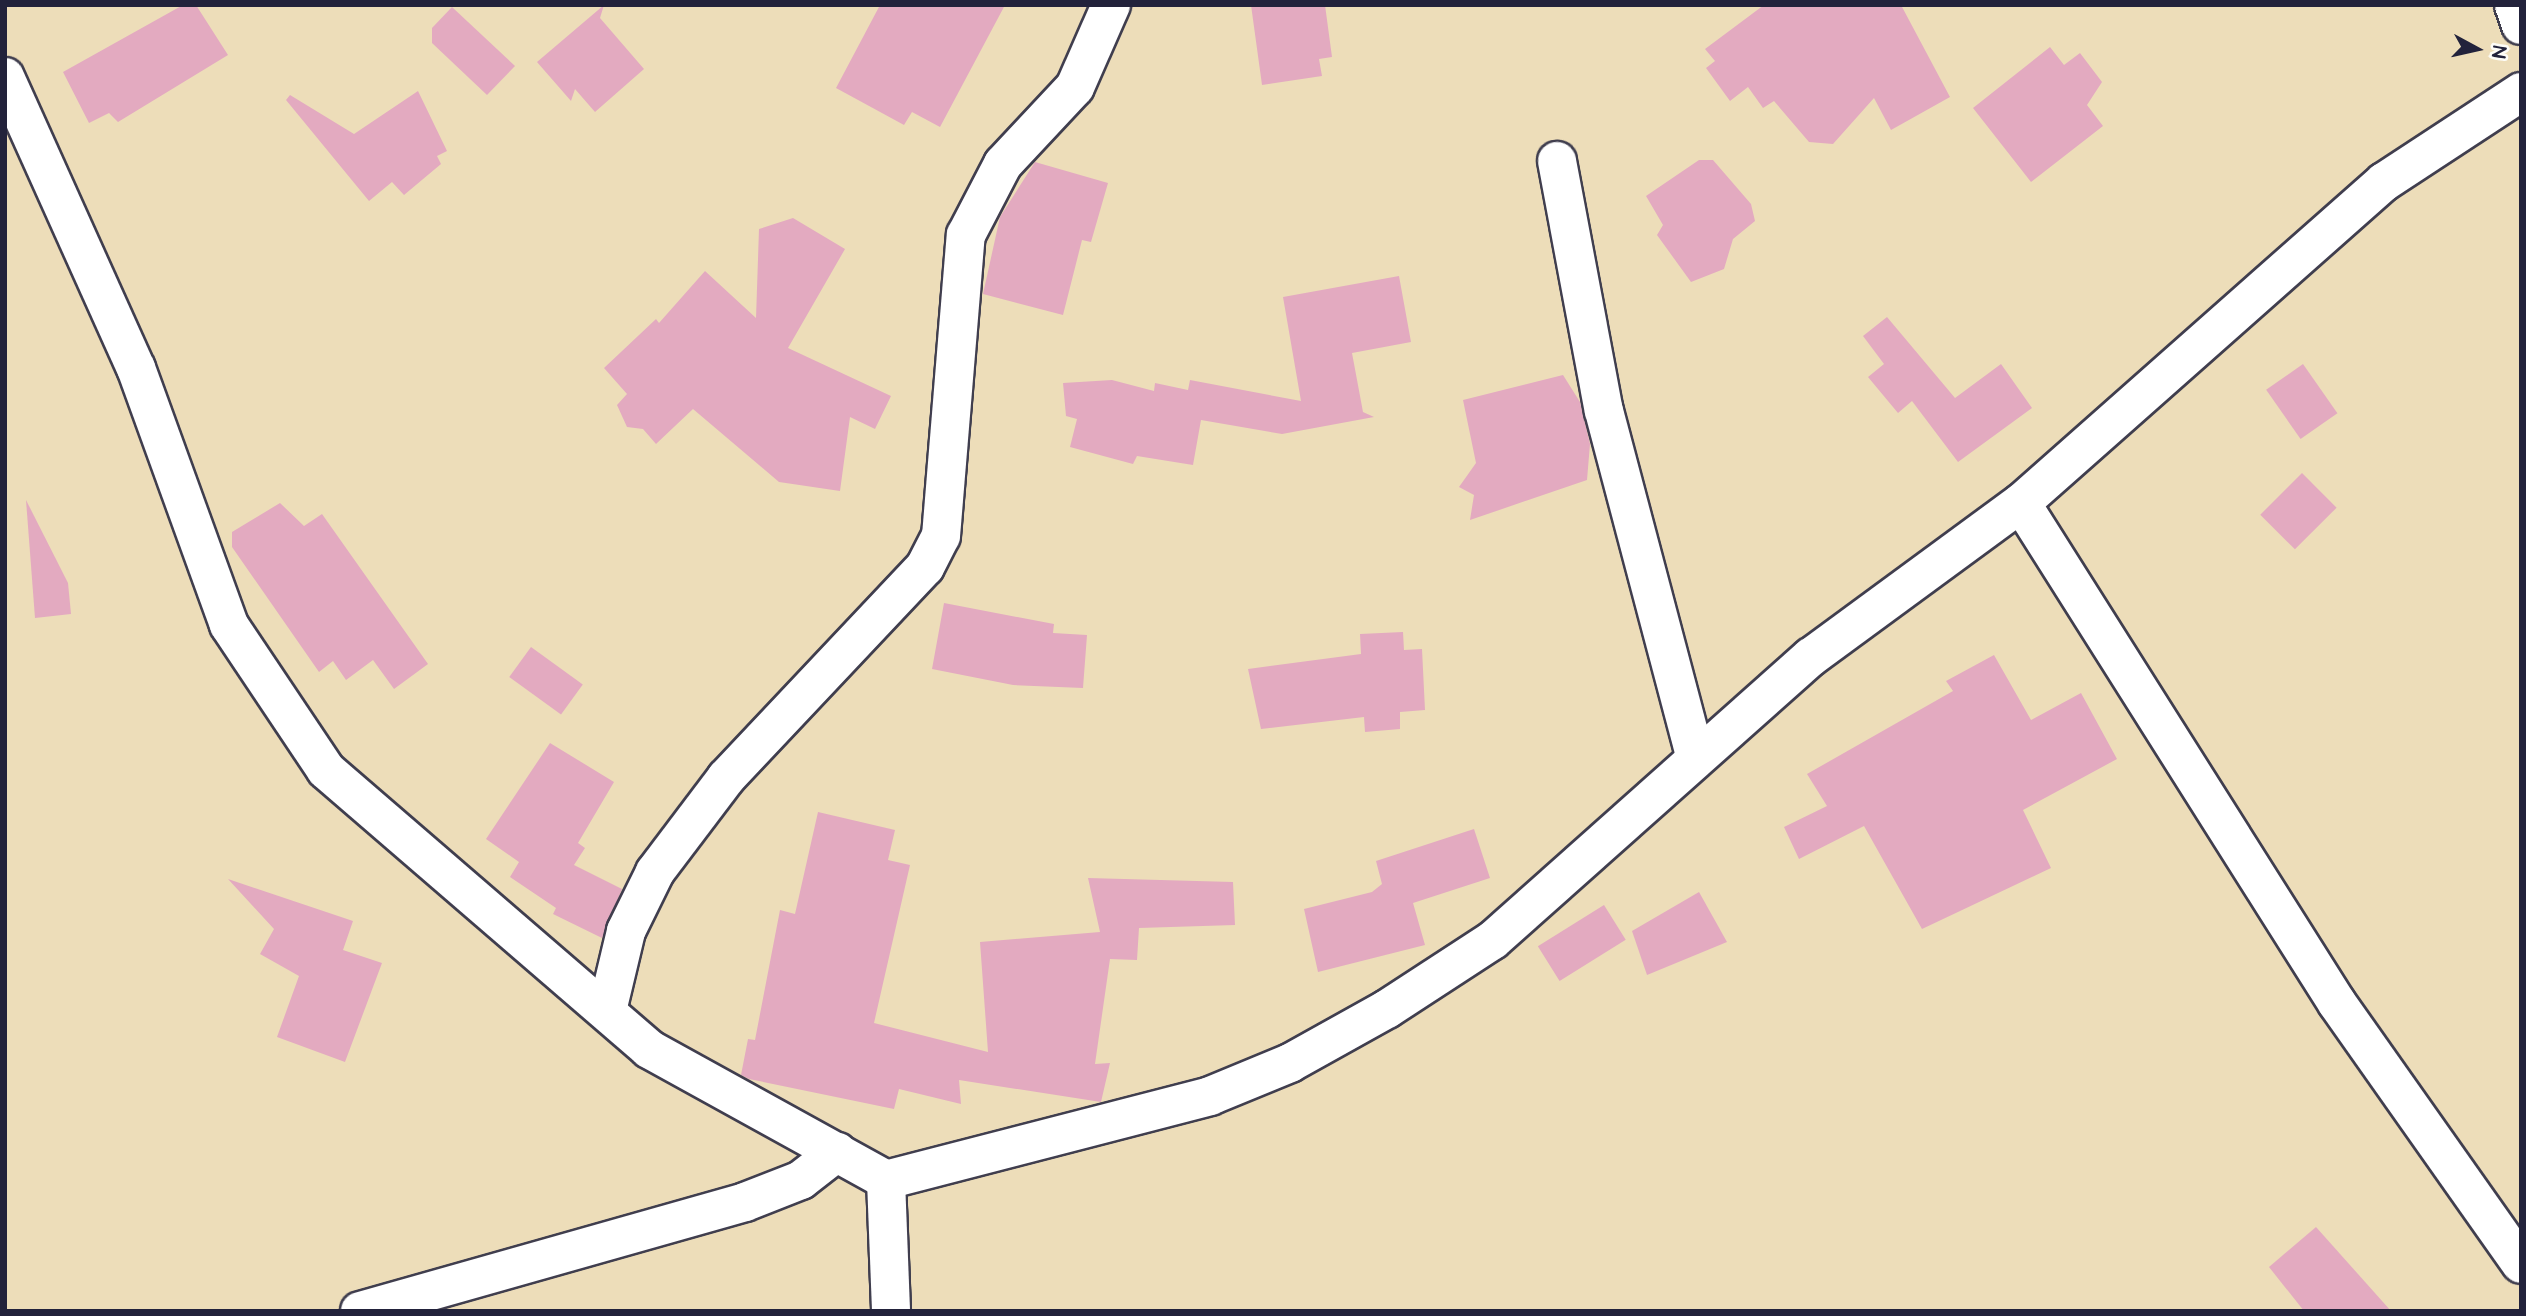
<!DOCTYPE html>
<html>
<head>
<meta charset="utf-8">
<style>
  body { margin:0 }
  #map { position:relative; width:2526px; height:1316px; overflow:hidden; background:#edddb9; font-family:"Architects Daughter",sans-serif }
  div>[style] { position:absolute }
  .building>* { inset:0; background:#e3aac0; transform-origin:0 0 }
  .roads { filter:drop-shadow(2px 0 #403e4e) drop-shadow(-2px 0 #403e4e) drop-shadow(0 2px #403e4e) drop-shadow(0 -2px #403e4e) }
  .street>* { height:38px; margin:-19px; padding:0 19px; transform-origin:19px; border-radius:19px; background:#fff }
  span { translate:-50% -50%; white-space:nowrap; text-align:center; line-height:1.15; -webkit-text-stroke:5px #fdfcf7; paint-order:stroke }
  .frame { position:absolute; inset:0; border:7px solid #22223b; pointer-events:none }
  .north { position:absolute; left:2442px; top:14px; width:70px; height:70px; -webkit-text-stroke:5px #fdfcf7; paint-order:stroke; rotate:98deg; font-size:19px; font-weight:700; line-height:28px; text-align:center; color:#22223b }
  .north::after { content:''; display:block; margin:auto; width:24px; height:32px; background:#22223b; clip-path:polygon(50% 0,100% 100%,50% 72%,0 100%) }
</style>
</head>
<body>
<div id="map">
  <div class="building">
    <div style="clip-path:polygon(183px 5px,196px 5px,228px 55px,118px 122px,109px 113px,89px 123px,63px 72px)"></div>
    <div style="clip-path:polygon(604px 5px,600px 18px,644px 69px,595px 112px,575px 89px,571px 101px,537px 62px)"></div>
    <div style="clip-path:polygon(880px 5px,1005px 5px,940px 127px,912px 112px,904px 125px,836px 88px)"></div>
    <div style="clip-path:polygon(1251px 5px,1325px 5px,1332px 57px,1319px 59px,1322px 76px,1262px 85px)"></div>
    <div style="clip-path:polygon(1764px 5px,1901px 5px,1950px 97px,1891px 130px,1874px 98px,1833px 144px,1809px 142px,1774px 101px,1763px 108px,1748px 87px,1730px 101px,1706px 68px,1715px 61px,1705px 49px)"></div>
    <div style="clip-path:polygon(452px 7px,515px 66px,487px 95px,432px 43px,432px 28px)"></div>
    <div style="clip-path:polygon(2050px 47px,2064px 65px,2080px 53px,2102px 82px,2087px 105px,2103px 126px,2031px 182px,1973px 108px)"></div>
    <div style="clip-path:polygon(418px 91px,447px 151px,437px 156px,441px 164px,404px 195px,392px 182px,369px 201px,286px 100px,290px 95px,354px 134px)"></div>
    <div style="clip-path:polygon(1699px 160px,1713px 160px,1751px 204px,1755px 221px,1733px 239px,1724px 269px,1691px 282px,1657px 235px,1663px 225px,1646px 196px)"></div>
    <div style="clip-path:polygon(1035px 162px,1108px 183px,1091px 242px,1082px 240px,1063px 315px,983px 294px,1000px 217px)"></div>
    <div style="clip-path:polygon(793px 218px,845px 249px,788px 348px,891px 396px,875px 429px,850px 417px,840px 491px,779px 482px,693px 409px,656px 444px,643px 429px,627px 427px,617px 405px,627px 394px,604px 368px,656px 319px,659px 323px,705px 271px,756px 318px,759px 229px)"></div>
    <div style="clip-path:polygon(1399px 276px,1411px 342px,1352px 353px,1363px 412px,1374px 417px,1282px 434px,1201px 420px,1193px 465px,1137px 456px,1133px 464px,1070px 447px,1077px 419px,1066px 416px,1063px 383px,1112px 380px,1154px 391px,1155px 383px,1188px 390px,1190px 380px,1301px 401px,1283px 297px)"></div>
    <div style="clip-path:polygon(1887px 317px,1955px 398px,2001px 364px,2032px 408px,1958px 462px,1912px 401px,1898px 413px,1868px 377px,1884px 364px,1863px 336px)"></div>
    <div style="left:2303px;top:364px;width:60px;height:45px;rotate:55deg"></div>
    <div style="clip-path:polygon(1563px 375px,1580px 402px,1590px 444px,1587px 480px,1470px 520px,1474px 495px,1459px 487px,1476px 463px,1463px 400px)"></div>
    <div style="left:2302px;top:473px;width:49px;height:59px;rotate:45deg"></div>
    <div style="clip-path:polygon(26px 500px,68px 583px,71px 614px,35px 618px)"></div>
    <div style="clip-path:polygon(280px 503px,304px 526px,322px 514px,428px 664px,394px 689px,373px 660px,346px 680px,333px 661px,319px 672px,232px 547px,232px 532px)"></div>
    <div style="clip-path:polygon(944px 603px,1054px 624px,1053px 633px,1087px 635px,1083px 688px,1013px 685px,932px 669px)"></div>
    <div style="clip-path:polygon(1403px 632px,1404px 650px,1422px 649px,1425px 710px,1400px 712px,1400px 729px,1365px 732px,1364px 717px,1261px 729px,1248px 669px,1361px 654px,1360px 634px)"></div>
    <div style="left:531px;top:647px;width:64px;height:37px;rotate:36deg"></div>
    <div style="clip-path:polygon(1994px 655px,2031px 720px,2081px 693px,2117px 759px,2023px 810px,2051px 868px,1922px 929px,1864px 826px,1799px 859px,1784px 827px,1827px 806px,1807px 774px,1953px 691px,1946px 681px)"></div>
    <div style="clip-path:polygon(550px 743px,614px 782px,578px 843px,585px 848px,574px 865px,622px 889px,602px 938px,553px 914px,556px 908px,510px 877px,519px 862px,486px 839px)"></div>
    <div style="clip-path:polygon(818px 812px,895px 830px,888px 860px,910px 865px,874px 1023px,988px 1052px,980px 942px,1100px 932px,1088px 878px,1233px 882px,1235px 925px,1139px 928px,1137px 960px,1110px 959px,1095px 1064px,1110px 1063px,1101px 1102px,959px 1080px,961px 1104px,899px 1089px,894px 1109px,749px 1079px,741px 1075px,748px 1039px,755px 1040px,780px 910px,795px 914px)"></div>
    <div style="clip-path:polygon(1474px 829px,1490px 878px,1413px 903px,1425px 945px,1318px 972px,1304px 909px,1372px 892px,1382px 884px,1376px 861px)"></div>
    <div style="clip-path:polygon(228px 879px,353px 921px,343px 950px,382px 963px,345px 1062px,277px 1037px,299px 976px,260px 954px,274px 929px)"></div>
    <div style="clip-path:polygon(1699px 892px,1727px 942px,1647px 975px,1632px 931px)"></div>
    <div style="left:1604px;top:905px;width:41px;height:78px;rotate:58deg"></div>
    <div style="clip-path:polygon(2316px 1227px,2391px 1311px,2304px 1311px,2269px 1267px)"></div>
  </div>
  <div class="roads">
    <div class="street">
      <div style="left:2514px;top:5px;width:21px;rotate:71deg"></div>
      <div style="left:5px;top:77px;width:319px;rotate:65.8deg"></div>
      <div style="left:136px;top:368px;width:273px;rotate:70.1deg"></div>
      <div style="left:229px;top:625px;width:174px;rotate:56.2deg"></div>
      <div style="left:326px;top:770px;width:427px;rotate:40.8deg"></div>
      <div style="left:649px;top:1049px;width:271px;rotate:28.9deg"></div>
      <div style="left:886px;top:1180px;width:335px;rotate:-14.5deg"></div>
      <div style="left:1210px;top:1096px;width:87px;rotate:-22.4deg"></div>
      <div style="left:1290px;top:1063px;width:111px;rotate:-29.1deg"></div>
      <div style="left:1387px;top:1009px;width:126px;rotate:-33.1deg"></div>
      <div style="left:1493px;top:940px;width:426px;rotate:-41.7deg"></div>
      <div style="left:1811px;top:657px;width:260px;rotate:-36.3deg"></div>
      <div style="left:2021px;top:503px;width:485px;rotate:-41.5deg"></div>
      <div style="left:2384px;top:182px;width:164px;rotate:-33.3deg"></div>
      <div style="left:1557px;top:161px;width:254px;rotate:79.4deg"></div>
      <div style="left:1604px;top:411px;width:359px;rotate:75.2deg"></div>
      <div style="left:2021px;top:503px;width:591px;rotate:57.71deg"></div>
      <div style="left:2337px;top:1003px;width:319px;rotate:54.8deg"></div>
      <div style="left:607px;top:1011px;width:82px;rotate:-76.6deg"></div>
      <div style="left:626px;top:931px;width:66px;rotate:-63.8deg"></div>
      <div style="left:655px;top:872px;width:118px;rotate:-52.9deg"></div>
      <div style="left:726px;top:778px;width:290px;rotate:-46.7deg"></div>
      <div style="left:925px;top:567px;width:35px;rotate:-63deg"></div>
      <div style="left:941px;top:536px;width:302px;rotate:-85.3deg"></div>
      <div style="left:966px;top:235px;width:80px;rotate:-62.5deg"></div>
      <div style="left:1003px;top:164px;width:105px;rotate:-46.9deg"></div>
      <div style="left:1075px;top:87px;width:90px;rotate:-66.3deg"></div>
      <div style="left:886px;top:1180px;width:131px;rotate:87.8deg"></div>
      <div style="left:360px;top:1311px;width:400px;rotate:-15.8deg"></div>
      <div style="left:745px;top:1202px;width:60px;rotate:-21.4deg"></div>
      <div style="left:801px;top:1180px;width:46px;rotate:-37.9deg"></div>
    </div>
  </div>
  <div class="frame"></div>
  <div class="north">N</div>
</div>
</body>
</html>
